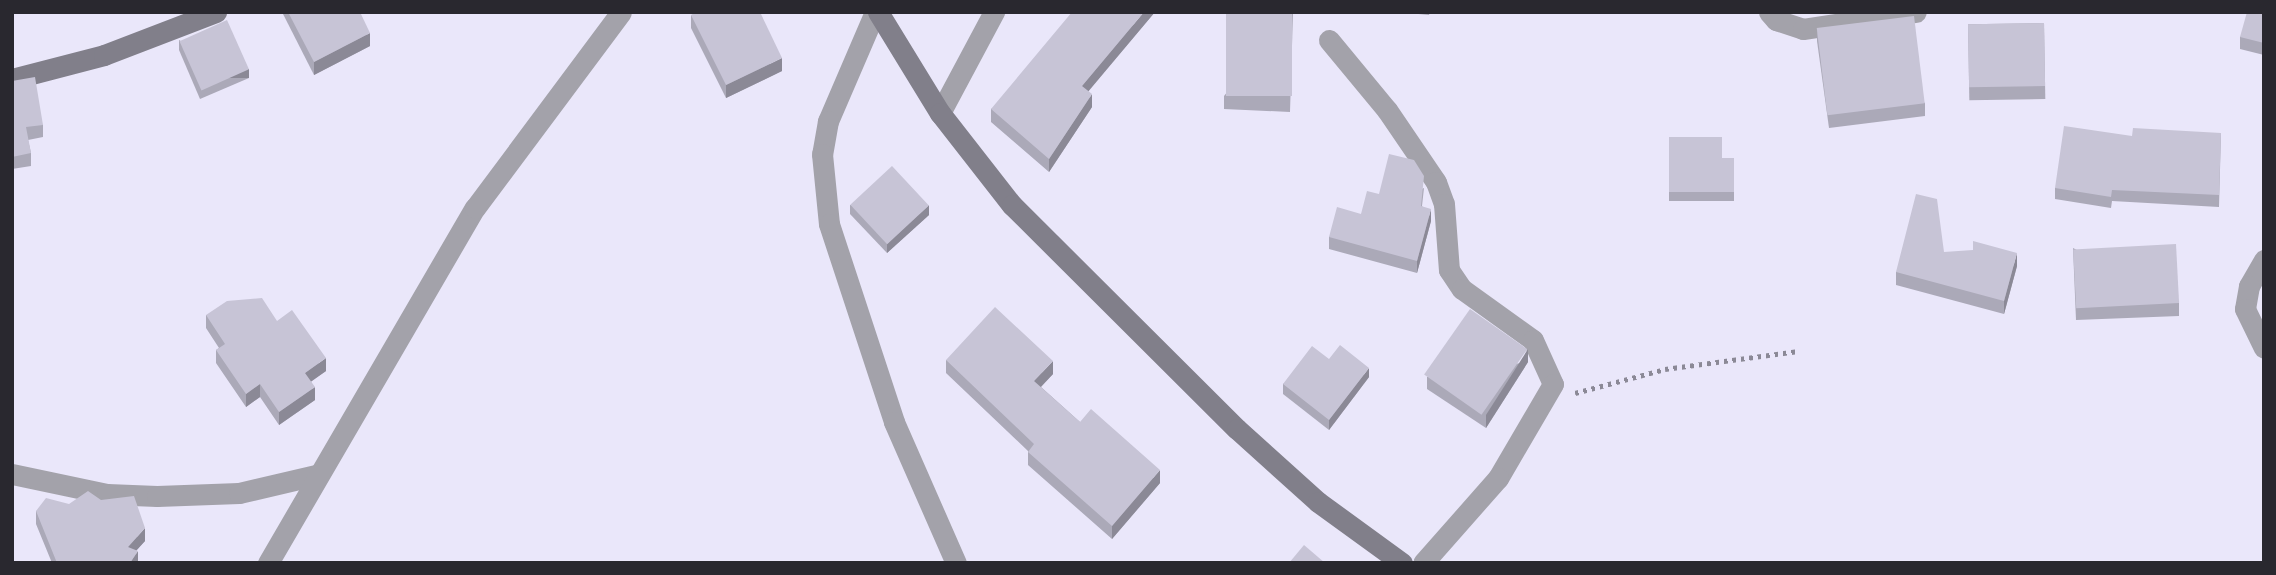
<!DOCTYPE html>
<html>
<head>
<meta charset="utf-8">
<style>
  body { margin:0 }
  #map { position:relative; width:2276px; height:575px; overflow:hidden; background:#eae7fa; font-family:"Source Sans 3",sans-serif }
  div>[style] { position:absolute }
  .path>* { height:4.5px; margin-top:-2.25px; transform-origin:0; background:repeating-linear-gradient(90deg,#8b8996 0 3.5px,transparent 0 8.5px) }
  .street>* { height:21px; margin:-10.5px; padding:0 10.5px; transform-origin:10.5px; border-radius:10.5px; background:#a3a2aa }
  .secondary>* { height:21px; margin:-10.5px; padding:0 10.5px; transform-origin:10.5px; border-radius:10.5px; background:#817f8a }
  .wall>* { inset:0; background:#aba9b8; transform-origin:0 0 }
  .shaded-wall>* { inset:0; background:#8b8996; transform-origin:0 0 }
  .building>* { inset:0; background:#c7c4d6; transform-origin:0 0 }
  span { translate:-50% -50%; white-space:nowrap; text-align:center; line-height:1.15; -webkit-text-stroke:5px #f7f6fd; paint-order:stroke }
  .frame { position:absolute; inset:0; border:14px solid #29282f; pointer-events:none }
</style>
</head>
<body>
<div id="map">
  <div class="path">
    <div style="left:1575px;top:393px;width:93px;rotate:-14.9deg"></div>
    <div style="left:1665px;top:369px;width:135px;rotate:-7.7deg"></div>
  </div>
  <div class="street">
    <div style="left:875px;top:12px;width:119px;rotate:113.3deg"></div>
    <div style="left:828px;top:121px;width:34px;rotate:100deg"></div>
    <div style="left:822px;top:154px;width:70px;rotate:84.3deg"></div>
    <div style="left:829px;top:224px;width:208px;rotate:71.8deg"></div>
    <div style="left:894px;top:422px;width:154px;rotate:66.3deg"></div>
    <div style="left:1769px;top:12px;width:11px;rotate:49deg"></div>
    <div style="left:1776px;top:20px;width:28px;rotate:18deg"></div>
    <div style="left:1803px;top:29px;width:114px;rotate:-8.6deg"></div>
    <div style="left:1329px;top:40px;width:91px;rotate:50.4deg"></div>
    <div style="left:1387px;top:110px;width:87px;rotate:55.8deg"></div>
    <div style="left:1436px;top:182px;width:23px;rotate:70deg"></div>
    <div style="left:1444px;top:204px;width:66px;rotate:85.7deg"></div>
    <div style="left:1449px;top:270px;width:23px;rotate:56deg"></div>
    <div style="left:1462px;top:289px;width:87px;rotate:35.7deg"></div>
    <div style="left:1533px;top:340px;width:48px;rotate:65.6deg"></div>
    <div style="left:1553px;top:384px;width:109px;rotate:120.3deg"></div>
    <div style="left:1498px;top:478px;width:113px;rotate:131.4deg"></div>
    <div style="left:940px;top:113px;width:115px;rotate:-61.9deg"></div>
    <div style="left:2264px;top:260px;width:30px;rotate:120deg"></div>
    <div style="left:2249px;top:286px;width:23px;rotate:100deg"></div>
    <div style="left:2245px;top:309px;width:43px;rotate:64deg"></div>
    <div style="left:12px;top:474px;width:97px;rotate:11.9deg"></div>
    <div style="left:107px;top:494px;width:50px;rotate:2.3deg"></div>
    <div style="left:157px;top:496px;width:82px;rotate:-2.1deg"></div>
    <div style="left:239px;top:493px;width:79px;rotate:-13.2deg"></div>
    <div style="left:268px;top:563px;width:411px;rotate:-59.8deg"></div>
    <div style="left:475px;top:208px;width:244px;rotate:-53.3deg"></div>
  </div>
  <div class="secondary">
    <div style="left:878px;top:12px;width:119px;rotate:58.5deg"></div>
    <div style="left:940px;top:113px;width:117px;rotate:52deg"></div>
    <div style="left:1012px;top:205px;width:317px;rotate:44.9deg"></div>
    <div style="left:1237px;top:429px;width:109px;rotate:42deg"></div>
    <div style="left:1318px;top:502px;width:104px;rotate:36deg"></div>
    <div style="left:12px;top:79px;width:95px;rotate:-14.6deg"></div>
    <div style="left:104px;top:55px;width:120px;rotate:-21deg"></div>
  </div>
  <div class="wall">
    <div style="clip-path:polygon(282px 12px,360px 12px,370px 46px,314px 75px)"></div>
    <div style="clip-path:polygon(1155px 12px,1088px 91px,1092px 107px,1049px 172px,991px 122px,991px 109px)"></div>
    <div style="clip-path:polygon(1293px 12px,1290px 112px,1224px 109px,1224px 96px)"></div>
    <div style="clip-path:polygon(1397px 12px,1430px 12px,1429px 15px)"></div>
    <div style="clip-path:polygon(2264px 12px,2264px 55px,2240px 49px,2240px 37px)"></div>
    <div style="clip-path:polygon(691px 15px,782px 71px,726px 98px,691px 28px)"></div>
    <div style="left:2044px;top:23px;width:76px;height:76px;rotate:89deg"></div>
    <div style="clip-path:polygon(1817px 28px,1925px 103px,1925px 116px,1829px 128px,1817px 41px)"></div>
    <div style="clip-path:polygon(179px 40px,249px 78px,200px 99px,179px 50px)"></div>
    <div style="clip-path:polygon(12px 81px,43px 125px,43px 137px,28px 140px,31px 153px,31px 166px,12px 169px)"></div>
    <div style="clip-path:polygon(2221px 133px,2219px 207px,2112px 201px,2111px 208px,2055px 199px,2055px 188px,2132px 136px)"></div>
    <div style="clip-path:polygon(1669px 137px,1722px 158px,1734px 158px,1734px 201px,1669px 201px)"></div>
    <div style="clip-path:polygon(1424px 188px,1422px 206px,1431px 221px,1417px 273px,1329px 249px,1329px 237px,1361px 214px)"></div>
    <div style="clip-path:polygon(850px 205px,929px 215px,887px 253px,850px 214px)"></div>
    <div style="clip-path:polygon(2073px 248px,2179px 303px,2179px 316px,2076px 320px)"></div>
    <div style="clip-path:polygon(1944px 252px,2017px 266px,2004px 314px,1896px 285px,1896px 272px)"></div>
    <div style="clip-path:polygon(206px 315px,277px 321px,326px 371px,311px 381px,315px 400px,279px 425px,260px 397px,246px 407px,216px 363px,216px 350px,219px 348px,206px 328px)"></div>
    <div style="clip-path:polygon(1329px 359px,1369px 377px,1329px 430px,1283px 394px,1283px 384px)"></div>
    <div style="clip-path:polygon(946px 360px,1053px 374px,1041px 387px,1080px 422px,1160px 483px,1112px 539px,1028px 465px,1028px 451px,946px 373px)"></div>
    <div style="clip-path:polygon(1528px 362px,1486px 428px,1427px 389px,1427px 377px)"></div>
    <div style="clip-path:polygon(69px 504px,145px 541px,136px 550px,138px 563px,52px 563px,36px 524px,36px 511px)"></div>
  </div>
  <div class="shaded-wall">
    <div style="clip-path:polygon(1144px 12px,1155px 12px,1082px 99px,1082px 86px)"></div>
    <div style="clip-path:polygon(370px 33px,370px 46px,314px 75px,314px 62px)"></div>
    <div style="clip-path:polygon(782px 58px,782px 71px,726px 98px,726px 85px)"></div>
    <div style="left:249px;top:69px;width:9px;height:53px;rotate:90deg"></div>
    <div style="clip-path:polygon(1092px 94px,1092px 107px,1049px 172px,1049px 159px)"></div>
    <div style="clip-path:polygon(929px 205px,929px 215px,887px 253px,887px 244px)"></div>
    <div style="clip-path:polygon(1431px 209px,1431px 221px,1417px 273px,1417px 261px)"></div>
    <div style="clip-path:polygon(2017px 253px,2017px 266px,2004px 314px,2004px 301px)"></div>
    <div style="clip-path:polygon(1528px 349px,1528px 362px,1486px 428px,1486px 415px)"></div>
    <div style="clip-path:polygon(326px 358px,326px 371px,305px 386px,305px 373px)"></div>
    <div style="clip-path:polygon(1053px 361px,1053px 374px,1034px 394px,1034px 381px)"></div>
    <div style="clip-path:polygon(1369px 368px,1369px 377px,1329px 430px,1329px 420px)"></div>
    <div style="clip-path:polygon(260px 384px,260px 397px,246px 407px,246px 394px)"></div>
    <div style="clip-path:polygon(315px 387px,315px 400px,279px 425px,279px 412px)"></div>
    <div style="clip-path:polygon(1160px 470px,1160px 483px,1112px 539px,1112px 526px)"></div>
    <div style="clip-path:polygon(145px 528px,145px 541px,128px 560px,128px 547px)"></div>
    <div style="clip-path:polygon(138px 551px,138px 563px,130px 563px)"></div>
  </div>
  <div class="building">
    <div style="clip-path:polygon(288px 12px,360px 12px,370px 33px,314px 62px)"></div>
    <div style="clip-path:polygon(696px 12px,760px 12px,782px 58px,726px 85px,691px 15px)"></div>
    <div style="clip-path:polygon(1072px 12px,1144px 12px,1082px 86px,1092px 94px,1049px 159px,991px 109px)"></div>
    <div style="left:1226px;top:12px;width:66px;height:84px"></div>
    <div style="clip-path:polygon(2247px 12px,2264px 12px,2264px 43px,2240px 37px)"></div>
    <div style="left:1914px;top:16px;width:88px;height:98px;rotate:83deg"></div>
    <div style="left:227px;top:20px;width:54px;height:52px;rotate:66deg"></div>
    <div style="left:2044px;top:23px;width:63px;height:76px;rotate:89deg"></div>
    <div style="clip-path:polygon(35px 77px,43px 125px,26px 127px,31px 153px,12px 157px,12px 81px)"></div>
    <div style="clip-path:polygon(2064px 126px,2132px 136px,2133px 128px,2221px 133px,2219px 195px,2112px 190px,2111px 197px,2055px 188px)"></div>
    <div style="clip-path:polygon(1669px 137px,1722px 137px,1722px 158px,1734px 158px,1734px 192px,1669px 192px)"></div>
    <div style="clip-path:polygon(1389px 154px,1414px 160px,1424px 176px,1421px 206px,1431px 209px,1417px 261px,1329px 237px,1337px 207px,1361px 214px,1367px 191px,1379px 194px)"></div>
    <div style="left:892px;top:166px;width:54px;height:57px;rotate:47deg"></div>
    <div style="clip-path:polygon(1916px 194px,1937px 199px,1944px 252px,1973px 250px,1973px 241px,2017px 253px,2004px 301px,1896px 272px)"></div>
    <div style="left:2176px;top:244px;width:59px;height:103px;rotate:87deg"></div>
    <div style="clip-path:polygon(262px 298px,277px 321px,292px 310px,326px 358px,305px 373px,315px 387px,279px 412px,260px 384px,246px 394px,216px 350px,225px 344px,206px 315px,227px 301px)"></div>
    <div style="clip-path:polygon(995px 307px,1053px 361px,1034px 381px,1080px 422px,1091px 409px,1160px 470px,1112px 526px,1028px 452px,1034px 444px,946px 360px)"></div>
    <div style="left:1470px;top:309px;width:70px;height:80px;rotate:35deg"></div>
    <div style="clip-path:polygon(1340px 345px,1369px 368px,1329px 420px,1283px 384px,1312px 346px,1329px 359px)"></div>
    <div style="clip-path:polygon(88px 491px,101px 500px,134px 496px,145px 528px,128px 547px,138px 551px,130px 563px,57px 563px,36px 511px,46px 498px,69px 504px)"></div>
    <div style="clip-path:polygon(1304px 545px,1325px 563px,1289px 563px)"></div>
  </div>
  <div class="frame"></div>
</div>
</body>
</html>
